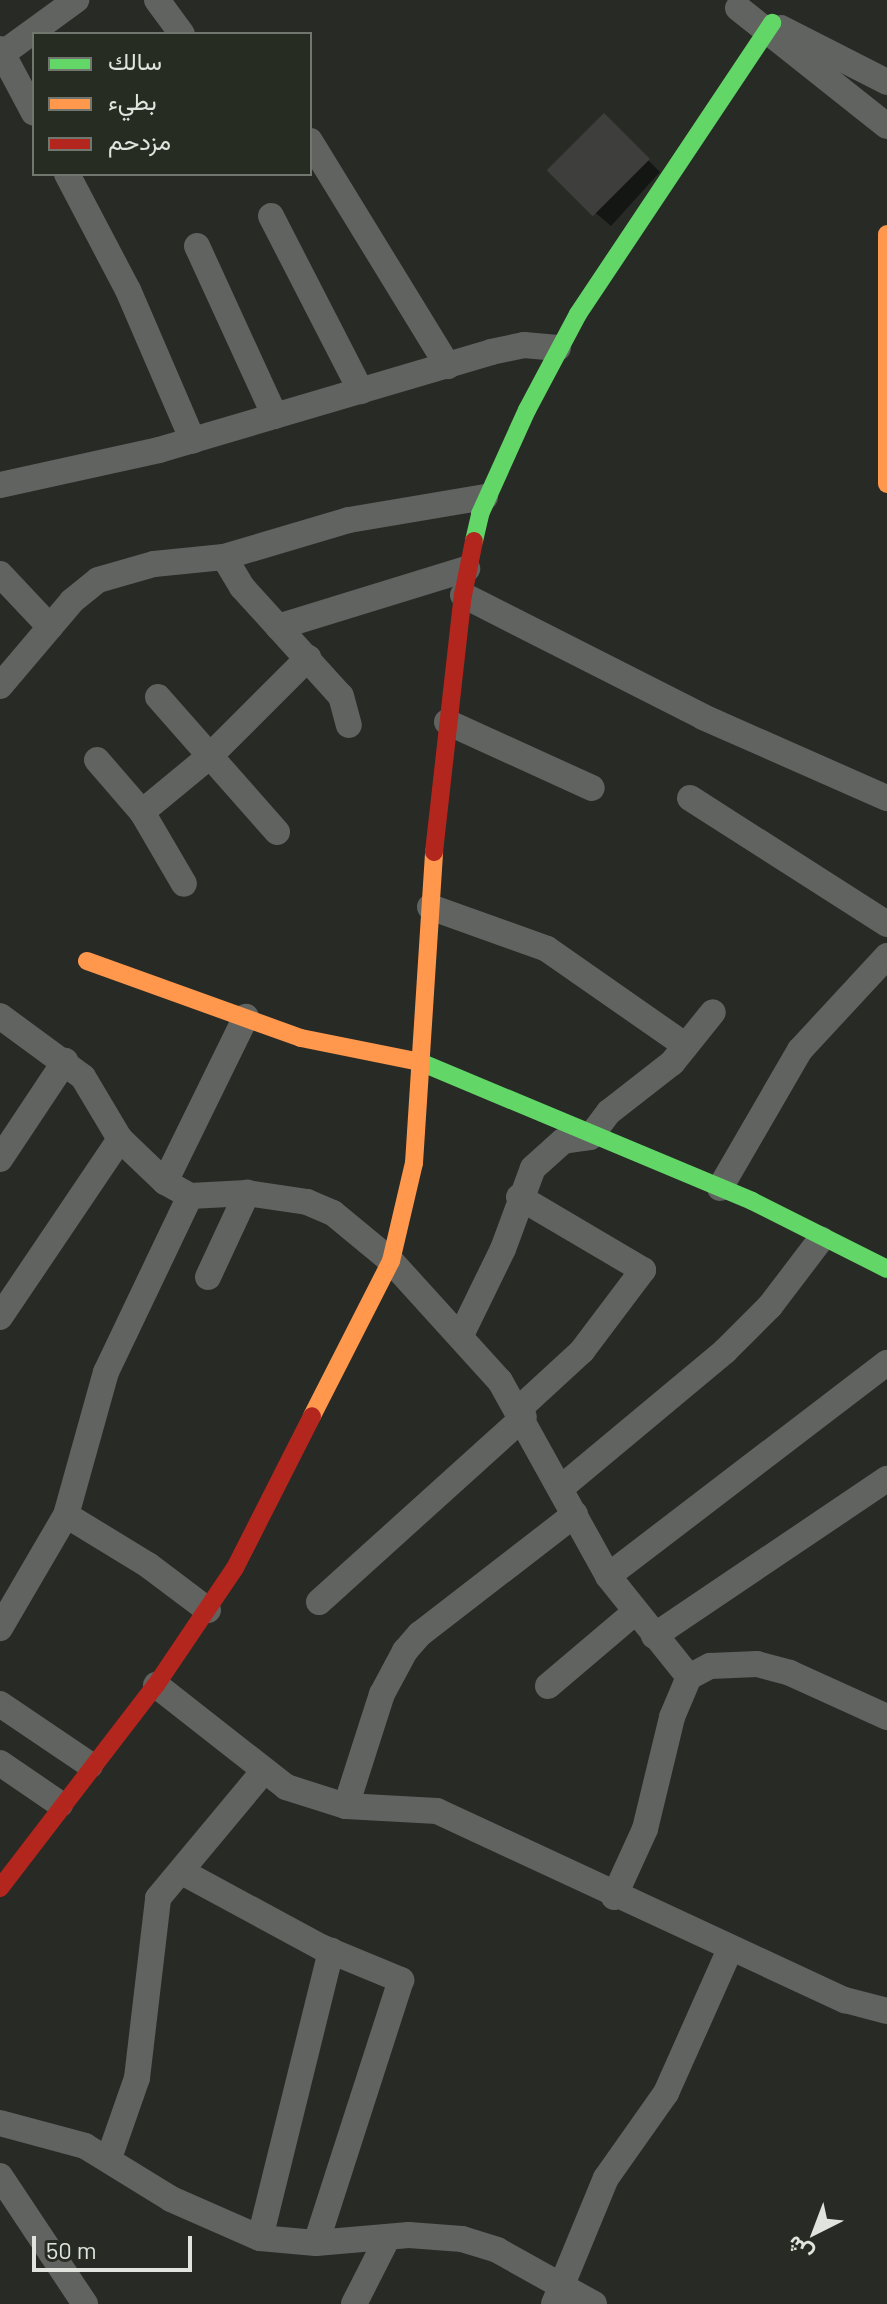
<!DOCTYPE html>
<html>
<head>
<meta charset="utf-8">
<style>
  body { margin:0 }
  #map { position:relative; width:887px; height:2304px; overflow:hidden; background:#272a25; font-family:Barlow,Vazirmatn,sans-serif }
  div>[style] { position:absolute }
  .shadow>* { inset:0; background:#0007 }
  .building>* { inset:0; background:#3e3f3c; transform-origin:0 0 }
  .street>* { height:26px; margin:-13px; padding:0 13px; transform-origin:13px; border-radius:13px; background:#616360 }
  .fast>* { height:18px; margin:-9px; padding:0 9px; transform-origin:9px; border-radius:9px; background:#63d668 }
  .slow>* { height:18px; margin:-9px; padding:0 9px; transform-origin:9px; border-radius:9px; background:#ff974d }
  .jam>* { height:18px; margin:-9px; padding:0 9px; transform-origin:9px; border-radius:9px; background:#b3261e }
  span { translate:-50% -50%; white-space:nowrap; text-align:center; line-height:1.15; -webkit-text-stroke:7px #272c23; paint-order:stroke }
  .legend { position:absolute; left:32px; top:32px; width:280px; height:144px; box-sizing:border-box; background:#272c23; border:2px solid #71766e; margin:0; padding:10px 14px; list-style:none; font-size:24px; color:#e1e4de }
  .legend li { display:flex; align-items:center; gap:16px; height:40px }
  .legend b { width:40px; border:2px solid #71766e }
  .north { position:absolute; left:775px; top:2192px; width:80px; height:80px; -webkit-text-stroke:6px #272c23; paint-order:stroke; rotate:222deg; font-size:22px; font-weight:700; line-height:32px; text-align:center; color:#e1e4de }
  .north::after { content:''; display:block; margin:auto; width:28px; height:36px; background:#e1e4de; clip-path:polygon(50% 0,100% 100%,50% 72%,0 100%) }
  .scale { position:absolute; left:32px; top:2236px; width:160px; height:36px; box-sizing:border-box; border:4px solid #e1e4de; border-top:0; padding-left:10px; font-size:24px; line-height:28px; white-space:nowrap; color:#e1e4de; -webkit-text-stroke:6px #272c23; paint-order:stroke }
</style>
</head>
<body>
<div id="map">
  <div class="shadow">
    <div style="clip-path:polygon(604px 116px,660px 172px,611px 226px,562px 184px)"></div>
  </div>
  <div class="building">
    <div style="left:604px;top:113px;width:65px;height:81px;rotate:45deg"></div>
  </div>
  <div class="street">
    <div style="left:157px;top:0;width:42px;rotate:53.7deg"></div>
    <div style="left:738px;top:8px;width:190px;rotate:38.4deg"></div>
    <div style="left:781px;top:28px;width:119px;rotate:27deg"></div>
    <div style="left:0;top:49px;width:72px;rotate:62deg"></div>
    <div style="left:2px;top:54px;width:92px;rotate:-36.1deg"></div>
    <div style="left:310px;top:141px;width:264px;rotate:58.5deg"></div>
    <div style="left:67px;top:174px;width:131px;rotate:62.3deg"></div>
    <div style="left:128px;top:290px;width:164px;rotate:66.7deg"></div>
    <div style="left:271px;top:216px;width:197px;rotate:62.8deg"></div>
    <div style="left:197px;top:246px;width:187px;rotate:65.4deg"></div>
    <div style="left:0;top:485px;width:163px;rotate:-12.4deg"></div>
    <div style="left:159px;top:450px;width:346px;rotate:-16.4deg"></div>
    <div style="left:491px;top:352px;width:34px;rotate:-12deg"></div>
    <div style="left:524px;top:345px;width:34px;rotate:5deg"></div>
    <div style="left:224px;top:557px;width:35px;rotate:59deg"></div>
    <div style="left:242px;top:587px;width:147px;rotate:47.8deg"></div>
    <div style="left:341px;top:696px;width:30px;rotate:75deg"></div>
    <div style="left:0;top:574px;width:73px;rotate:46.7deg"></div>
    <div style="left:463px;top:595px;width:269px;rotate:26.9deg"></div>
    <div style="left:703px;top:717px;width:201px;rotate:23.8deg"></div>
    <div style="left:278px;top:627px;width:198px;rotate:-17.1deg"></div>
    <div style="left:0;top:686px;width:111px;rotate:-49.7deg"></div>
    <div style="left:72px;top:601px;width:33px;rotate:-39deg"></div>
    <div style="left:98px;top:580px;width:58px;rotate:-15.9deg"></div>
    <div style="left:154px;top:564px;width:70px;rotate:-5.7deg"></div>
    <div style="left:224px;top:557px;width:130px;rotate:-16.5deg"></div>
    <div style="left:349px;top:520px;width:138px;rotate:-9.6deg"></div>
    <div style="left:158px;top:697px;width:180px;rotate:48.6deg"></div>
    <div style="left:447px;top:722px;width:159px;rotate:24.5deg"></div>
    <div style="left:97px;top:760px;width:69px;rotate:49.1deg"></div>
    <div style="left:142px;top:812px;width:83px;rotate:59.7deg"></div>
    <div style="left:690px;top:798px;width:234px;rotate:32.6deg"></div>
    <div style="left:142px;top:812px;width:88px;rotate:-39.5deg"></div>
    <div style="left:210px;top:756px;width:139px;rotate:-45deg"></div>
    <div style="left:430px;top:907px;width:124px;rotate:19.7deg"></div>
    <div style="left:547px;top:949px;width:169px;rotate:34.9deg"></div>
    <div style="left:0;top:1016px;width:103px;rotate:36.3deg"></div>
    <div style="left:83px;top:1077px;width:72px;rotate:59.2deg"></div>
    <div style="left:0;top:1159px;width:118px;rotate:-56.4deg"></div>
    <div style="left:165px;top:1182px;width:184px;rotate:-63.9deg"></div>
    <div style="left:720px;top:1188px;width:160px;rotate:-59.9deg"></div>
    <div style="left:800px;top:1050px;width:128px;rotate:-47.2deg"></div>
    <div style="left:190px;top:1196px;width:57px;rotate:-3deg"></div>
    <div style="left:247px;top:1193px;width:61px;rotate:8.5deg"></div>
    <div style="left:307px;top:1202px;width:28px;rotate:23deg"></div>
    <div style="left:333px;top:1213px;width:75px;rotate:39.6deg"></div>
    <div style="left:391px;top:1261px;width:162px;rotate:47.8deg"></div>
    <div style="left:500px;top:1381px;width:223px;rotate:61deg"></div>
    <div style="left:608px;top:1576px;width:129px;rotate:51.3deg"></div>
    <div style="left:519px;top:1197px;width:144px;rotate:30.5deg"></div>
    <div style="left:643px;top:1270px;width:101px;rotate:127deg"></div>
    <div style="left:582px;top:1351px;width:86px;rotate:137.4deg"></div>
    <div style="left:208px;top:1277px;width:93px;rotate:-65.1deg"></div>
    <div style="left:0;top:1317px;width:215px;rotate:-56deg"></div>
    <div style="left:120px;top:1139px;width:62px;rotate:43.7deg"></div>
    <div style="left:165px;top:1182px;width:29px;rotate:29deg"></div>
    <div style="left:190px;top:1196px;width:195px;rotate:115.5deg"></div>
    <div style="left:106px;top:1372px;width:148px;rotate:105.6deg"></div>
    <div style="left:66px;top:1515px;width:131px;rotate:120.3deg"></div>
    <div style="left:462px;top:1333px;width:93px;rotate:-64deg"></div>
    <div style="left:503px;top:1249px;width:86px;rotate:-69.7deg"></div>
    <div style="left:533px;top:1168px;width:40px;rotate:-42deg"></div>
    <div style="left:563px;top:1141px;width:27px;rotate:-8deg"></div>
    <div style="left:590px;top:1137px;width:31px;rotate:-53deg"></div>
    <div style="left:609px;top:1112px;width:80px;rotate:-37.9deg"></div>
    <div style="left:672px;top:1063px;width:65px;rotate:-51.2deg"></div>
    <div style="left:562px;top:1487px;width:212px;rotate:-39.8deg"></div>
    <div style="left:725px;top:1351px;width:64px;rotate:-45deg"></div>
    <div style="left:770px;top:1306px;width:84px;rotate:-52.7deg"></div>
    <div style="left:66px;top:1515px;width:96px;rotate:31.4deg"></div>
    <div style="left:148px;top:1565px;width:75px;rotate:36.9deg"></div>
    <div style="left:608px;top:1576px;width:351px;rotate:-37.4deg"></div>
    <div style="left:319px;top:1602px;width:276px;rotate:-42.1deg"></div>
    <div style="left:654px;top:1636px;width:281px;rotate:-34deg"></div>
    <div style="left:156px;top:1685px;width:165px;rotate:38.1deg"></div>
    <div style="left:286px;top:1787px;width:63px;rotate:17.6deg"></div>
    <div style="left:346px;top:1806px;width:91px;rotate:3.1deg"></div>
    <div style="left:437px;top:1811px;width:450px;rotate:24.9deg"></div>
    <div style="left:845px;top:2000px;width:43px;rotate:14.7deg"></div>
    <div style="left:548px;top:1686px;width:113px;rotate:-40.3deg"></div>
    <div style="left:0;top:1704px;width:109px;rotate:34.1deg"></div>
    <div style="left:0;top:1763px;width:73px;rotate:34.3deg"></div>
    <div style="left:346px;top:1806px;width:118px;rotate:-72.2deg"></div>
    <div style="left:382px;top:1694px;width:49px;rotate:-61.9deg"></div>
    <div style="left:405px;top:1651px;width:23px;rotate:-49deg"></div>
    <div style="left:420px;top:1634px;width:196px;rotate:-37.7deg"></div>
    <div style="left:184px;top:1873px;width:156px;rotate:28.4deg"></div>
    <div style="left:321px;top:1947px;width:87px;rotate:22.4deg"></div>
    <div style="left:401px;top:1980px;width:276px;rotate:107.9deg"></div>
    <div style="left:614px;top:1897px;width:75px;rotate:-65.5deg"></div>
    <div style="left:645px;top:1829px;width:115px;rotate:-76.4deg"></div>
    <div style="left:672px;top:1717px;width:43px;rotate:-67deg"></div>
    <div style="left:689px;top:1677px;width:24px;rotate:-28deg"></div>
    <div style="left:710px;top:1666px;width:47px;rotate:-2.4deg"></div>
    <div style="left:757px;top:1664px;width:34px;rotate:15deg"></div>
    <div style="left:790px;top:1673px;width:107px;rotate:24.4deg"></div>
    <div style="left:0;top:2123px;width:88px;rotate:15.1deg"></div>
    <div style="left:85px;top:2146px;width:101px;rotate:31.6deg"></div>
    <div style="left:171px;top:2199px;width:97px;rotate:23.7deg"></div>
    <div style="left:260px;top:2238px;width:56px;rotate:5.1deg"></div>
    <div style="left:316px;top:2243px;width:93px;rotate:-4.9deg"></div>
    <div style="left:409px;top:2235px;width:53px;rotate:4.3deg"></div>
    <div style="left:462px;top:2239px;width:37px;rotate:17deg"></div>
    <div style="left:497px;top:2250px;width:111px;rotate:29.1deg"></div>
    <div style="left:109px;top:2158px;width:85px;rotate:-70.7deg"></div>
    <div style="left:137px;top:2078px;width:181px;rotate:-83.3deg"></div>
    <div style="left:158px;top:1898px;width:165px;rotate:-50.2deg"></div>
    <div style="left:0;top:2176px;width:154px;rotate:56.4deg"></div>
    <div style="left:260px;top:2238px;width:296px;rotate:-76.1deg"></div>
    <div style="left:354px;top:2304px;width:75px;rotate:-63.1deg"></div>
    <div style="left:554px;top:2304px;width:136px;rotate:-67.6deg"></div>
    <div style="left:606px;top:2178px;width:104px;rotate:-54.8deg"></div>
    <div style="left:666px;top:2093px;width:158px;rotate:-66deg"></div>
  </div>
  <div class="fast">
    <div style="left:474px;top:541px;width:28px;rotate:-77deg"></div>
    <div style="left:480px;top:514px;width:114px;rotate:-65.7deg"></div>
    <div style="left:527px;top:410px;width:109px;rotate:-62deg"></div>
    <div style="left:578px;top:314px;width:350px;rotate:-56.3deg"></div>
    <div style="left:420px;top:1062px;width:360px;rotate:22.7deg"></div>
    <div style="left:752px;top:1201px;width:151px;rotate:26.7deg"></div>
  </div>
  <div class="slow">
    <div style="left:887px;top:234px;width:250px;rotate:90deg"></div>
    <div style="left:87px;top:961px;width:227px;rotate:19.8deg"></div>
    <div style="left:301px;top:1038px;width:121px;rotate:11.4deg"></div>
    <div style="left:312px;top:1416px;width:174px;rotate:-63deg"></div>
    <div style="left:391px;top:1261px;width:101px;rotate:-76.8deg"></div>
    <div style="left:414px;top:1163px;width:312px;rotate:-86.3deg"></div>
  </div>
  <div class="jam">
    <div style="left:434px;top:852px;width:259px;rotate:-83.6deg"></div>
    <div style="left:463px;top:595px;width:55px;rotate:-78.5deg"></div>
    <div style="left:0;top:1888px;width:256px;rotate:-52.5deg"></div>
    <div style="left:156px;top:1685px;width:141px;rotate:-56deg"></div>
    <div style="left:235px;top:1568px;width:170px;rotate:-63.1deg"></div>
  </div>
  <ul class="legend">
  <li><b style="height:10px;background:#63d668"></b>سالك</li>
  <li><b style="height:10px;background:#ff974d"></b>بطيء</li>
  <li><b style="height:10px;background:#b3261e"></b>مزدحم</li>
  </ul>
  <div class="north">ش</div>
  <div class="scale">50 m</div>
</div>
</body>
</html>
